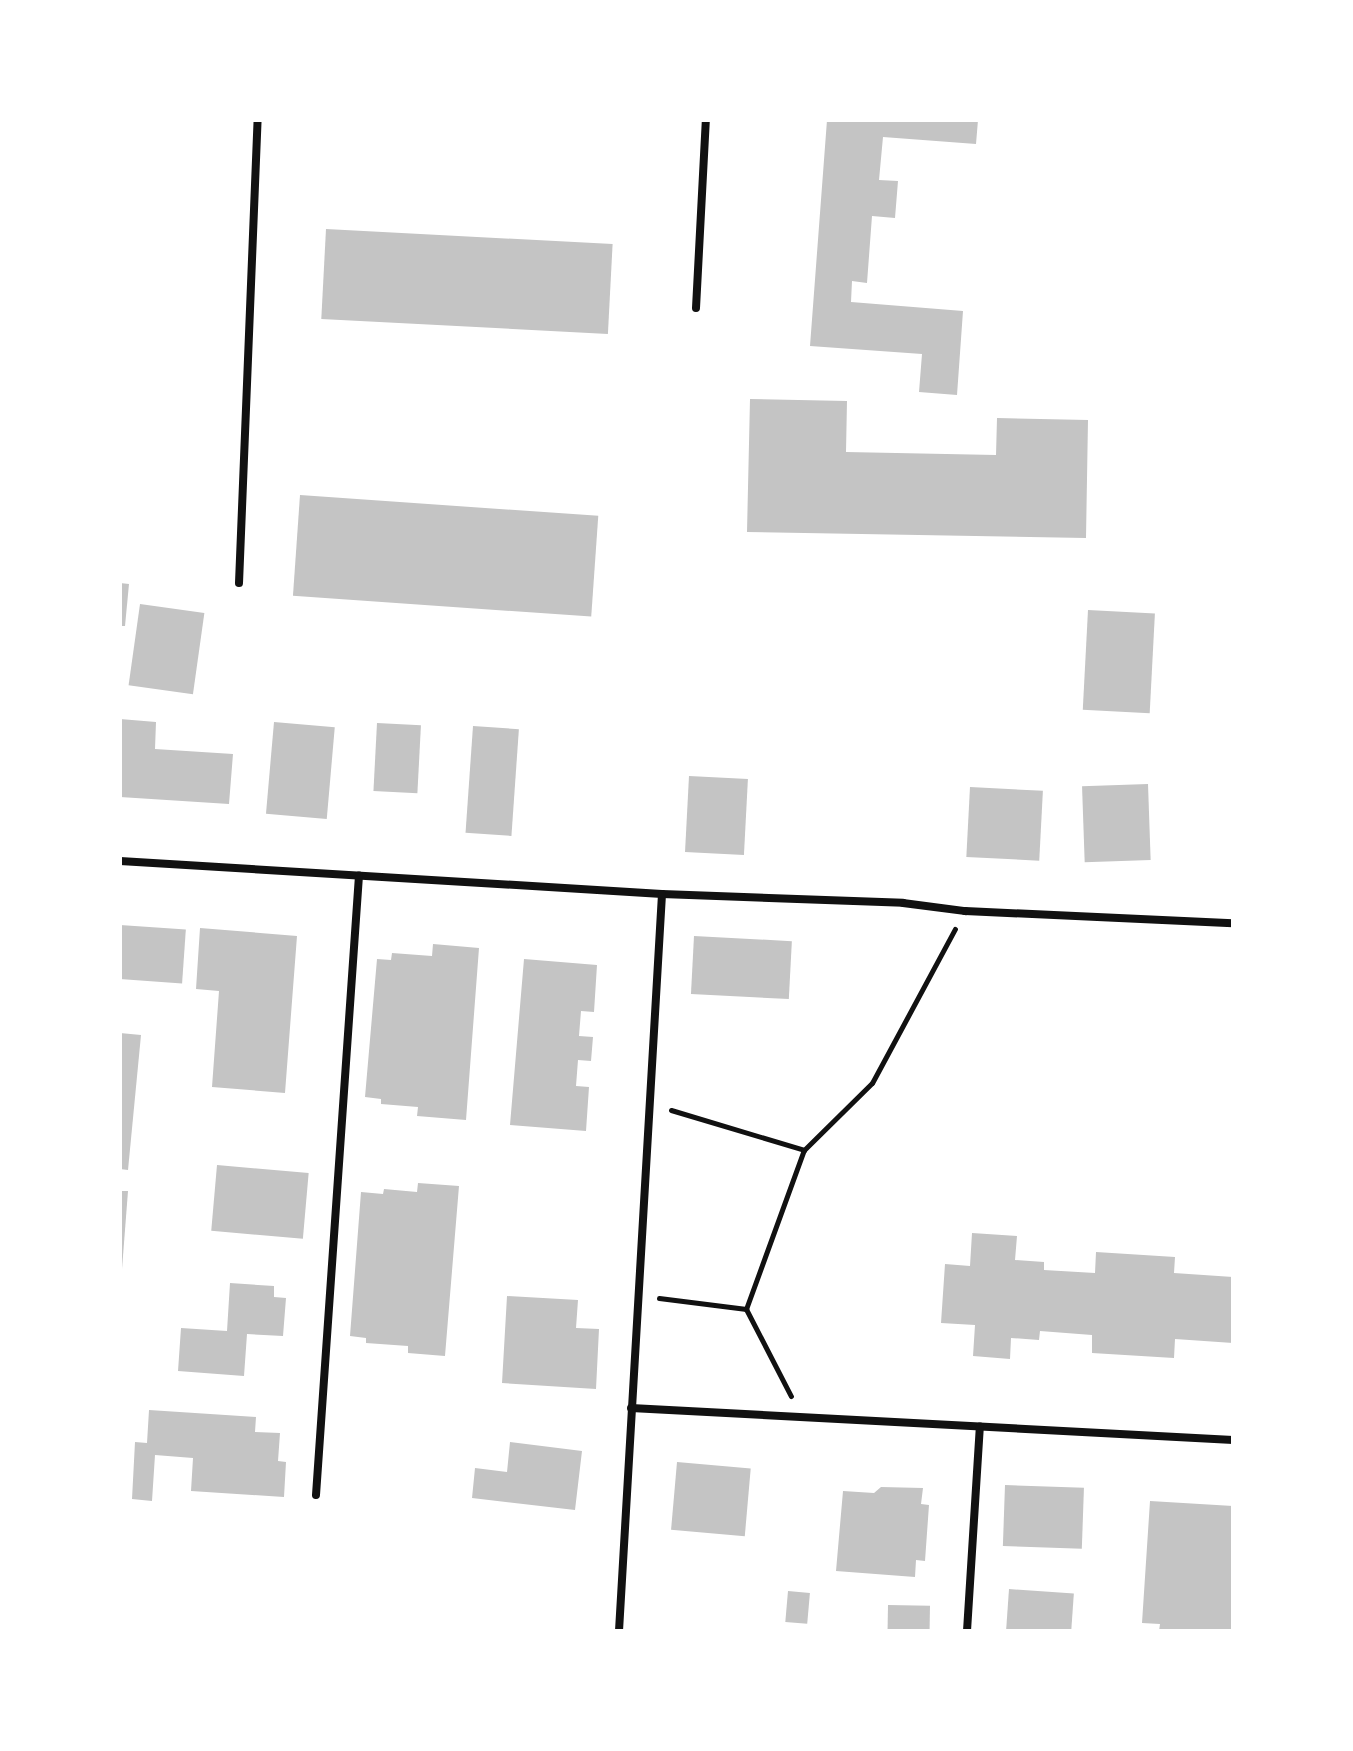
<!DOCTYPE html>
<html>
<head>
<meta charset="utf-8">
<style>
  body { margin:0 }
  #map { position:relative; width:1353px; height:1751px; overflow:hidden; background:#fff; font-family:"Sofia Sans Condensed",sans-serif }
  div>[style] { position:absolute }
  .building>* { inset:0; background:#c4c4c4; transform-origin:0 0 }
  .path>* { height:5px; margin:-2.5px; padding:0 2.5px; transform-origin:2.5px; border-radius:2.5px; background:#111 }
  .minor>* { height:8px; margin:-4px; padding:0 4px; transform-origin:4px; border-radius:4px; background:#111 }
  span { translate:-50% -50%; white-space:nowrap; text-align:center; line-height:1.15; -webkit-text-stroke:8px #fff; paint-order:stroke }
  .frame { position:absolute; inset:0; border:122px solid #fff; pointer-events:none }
</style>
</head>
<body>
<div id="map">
  <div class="building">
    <div style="clip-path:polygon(827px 120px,978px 120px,976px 144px,883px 137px,879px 180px,898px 181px,895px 218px,872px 216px,867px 283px,852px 281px,851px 302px,963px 311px,957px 395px,919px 392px,922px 354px,810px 346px)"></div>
    <div style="left:326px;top:229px;width:287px;height:90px;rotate:3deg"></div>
    <div style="clip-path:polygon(750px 399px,847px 401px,846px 452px,996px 455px,997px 418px,1088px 420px,1086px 538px,747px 532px)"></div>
    <div style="left:300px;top:495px;width:299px;height:101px;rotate:4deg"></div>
    <div style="clip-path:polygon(120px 583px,129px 584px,125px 626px,120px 626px)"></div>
    <div style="left:140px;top:604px;width:65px;height:82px;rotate:8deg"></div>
    <div style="left:1088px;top:610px;width:67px;height:100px;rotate:3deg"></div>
    <div style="clip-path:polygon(120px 719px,156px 722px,155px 749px,233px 754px,229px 804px,120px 797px)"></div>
    <div style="left:274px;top:722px;width:61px;height:92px;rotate:5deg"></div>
    <div style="left:377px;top:723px;width:44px;height:68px;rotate:3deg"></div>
    <div style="left:473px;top:726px;width:46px;height:107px;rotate:4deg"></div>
    <div style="left:689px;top:776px;width:59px;height:76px;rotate:3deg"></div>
    <div style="left:1148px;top:784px;width:76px;height:66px;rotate:88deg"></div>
    <div style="left:970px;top:787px;width:73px;height:70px;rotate:3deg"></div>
    <div style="left:120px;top:925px;width:66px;height:54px;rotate:4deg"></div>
    <div style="clip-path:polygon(200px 928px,297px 936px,285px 1093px,212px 1087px,219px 991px,196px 989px)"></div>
    <div style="left:694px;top:936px;width:98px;height:58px;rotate:3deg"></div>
    <div style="clip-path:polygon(433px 944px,479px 948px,466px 1120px,417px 1116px,418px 1107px,381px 1104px,381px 1099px,365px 1097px,377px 959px,391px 960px,392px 953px,432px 956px)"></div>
    <div style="clip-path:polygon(524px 959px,597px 965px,594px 1012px,581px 1011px,579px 1036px,593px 1037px,591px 1061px,578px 1060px,576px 1086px,589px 1087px,586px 1131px,510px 1125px)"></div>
    <div style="clip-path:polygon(120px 1033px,141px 1035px,128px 1170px,120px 1169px)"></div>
    <div style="left:217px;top:1165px;width:92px;height:66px;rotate:5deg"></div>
    <div style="clip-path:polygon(418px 1183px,459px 1186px,445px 1356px,408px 1353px,408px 1346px,366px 1343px,366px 1338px,350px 1336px,361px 1192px,383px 1194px,384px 1189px,417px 1192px)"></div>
    <div style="clip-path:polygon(120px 1191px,128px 1191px,122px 1269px,120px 1268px)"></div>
    <div style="clip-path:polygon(972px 1233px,1017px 1236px,1015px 1260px,1044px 1262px,1044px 1270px,1095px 1273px,1096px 1252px,1175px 1257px,1174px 1273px,1233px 1277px,1233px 1343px,1175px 1339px,1174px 1358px,1092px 1353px,1092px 1335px,1040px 1331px,1039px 1340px,1011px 1338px,1010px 1359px,973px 1356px,975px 1325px,941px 1323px,945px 1264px,970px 1266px)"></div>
    <div style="clip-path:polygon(230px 1283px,274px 1286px,274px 1297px,286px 1298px,283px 1336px,247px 1334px,244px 1376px,178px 1371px,181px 1328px,227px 1331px)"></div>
    <div style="clip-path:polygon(507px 1296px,578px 1300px,576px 1328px,599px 1329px,596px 1389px,502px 1383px)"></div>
    <div style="clip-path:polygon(149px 1410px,256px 1417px,255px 1432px,280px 1433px,278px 1461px,286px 1462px,284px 1497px,191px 1491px,193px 1458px,155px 1455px,152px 1501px,132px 1499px,135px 1442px,147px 1443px)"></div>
    <div style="clip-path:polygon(510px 1442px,582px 1451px,575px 1510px,472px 1498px,475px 1468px,507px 1472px)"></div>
    <div style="left:677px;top:1462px;width:74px;height:68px;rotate:5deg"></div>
    <div style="left:1005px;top:1485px;width:79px;height:61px;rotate:2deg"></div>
    <div style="clip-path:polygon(881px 1487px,923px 1488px,921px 1504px,929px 1505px,925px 1561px,916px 1560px,915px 1577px,836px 1571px,843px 1491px,874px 1493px)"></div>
    <div style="clip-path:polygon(1150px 1501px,1233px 1506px,1233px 1631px,1159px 1631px,1160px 1624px,1142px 1623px)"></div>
    <div style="left:1009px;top:1589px;width:65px;height:42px;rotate:4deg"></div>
    <div style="left:788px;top:1591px;width:22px;height:31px;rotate:5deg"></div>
    <div style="left:888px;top:1605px;width:42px;height:26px;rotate:1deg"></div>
  </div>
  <div class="path">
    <div style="left:671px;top:1110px;width:139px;rotate:16.7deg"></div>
    <div style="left:659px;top:1298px;width:88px;rotate:7.2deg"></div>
    <div style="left:746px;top:1309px;width:98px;rotate:62.7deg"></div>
    <div style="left:746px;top:1309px;width:169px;rotate:-70deg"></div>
    <div style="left:804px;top:1150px;width:95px;rotate:-44.6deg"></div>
    <div style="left:872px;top:1083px;width:175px;rotate:-61.7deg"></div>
  </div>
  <div class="minor">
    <div style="left:696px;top:308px;width:188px;rotate:-87deg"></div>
    <div style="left:239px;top:583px;width:463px;rotate:-87.7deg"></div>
    <div style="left:120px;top:861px;width:543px;rotate:3.48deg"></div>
    <div style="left:662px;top:894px;width:241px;rotate:2.1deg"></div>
    <div style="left:903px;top:903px;width:63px;rotate:7.4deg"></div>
    <div style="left:965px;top:911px;width:268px;rotate:2.6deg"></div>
    <div style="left:631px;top:1408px;width:603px;rotate:3.04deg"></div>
    <div style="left:316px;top:1495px;width:621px;rotate:-86.03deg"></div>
    <div style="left:619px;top:1631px;width:738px;rotate:-86.66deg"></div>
    <div style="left:967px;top:1631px;width:205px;rotate:-86.4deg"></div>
  </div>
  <div class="frame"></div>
</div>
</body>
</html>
